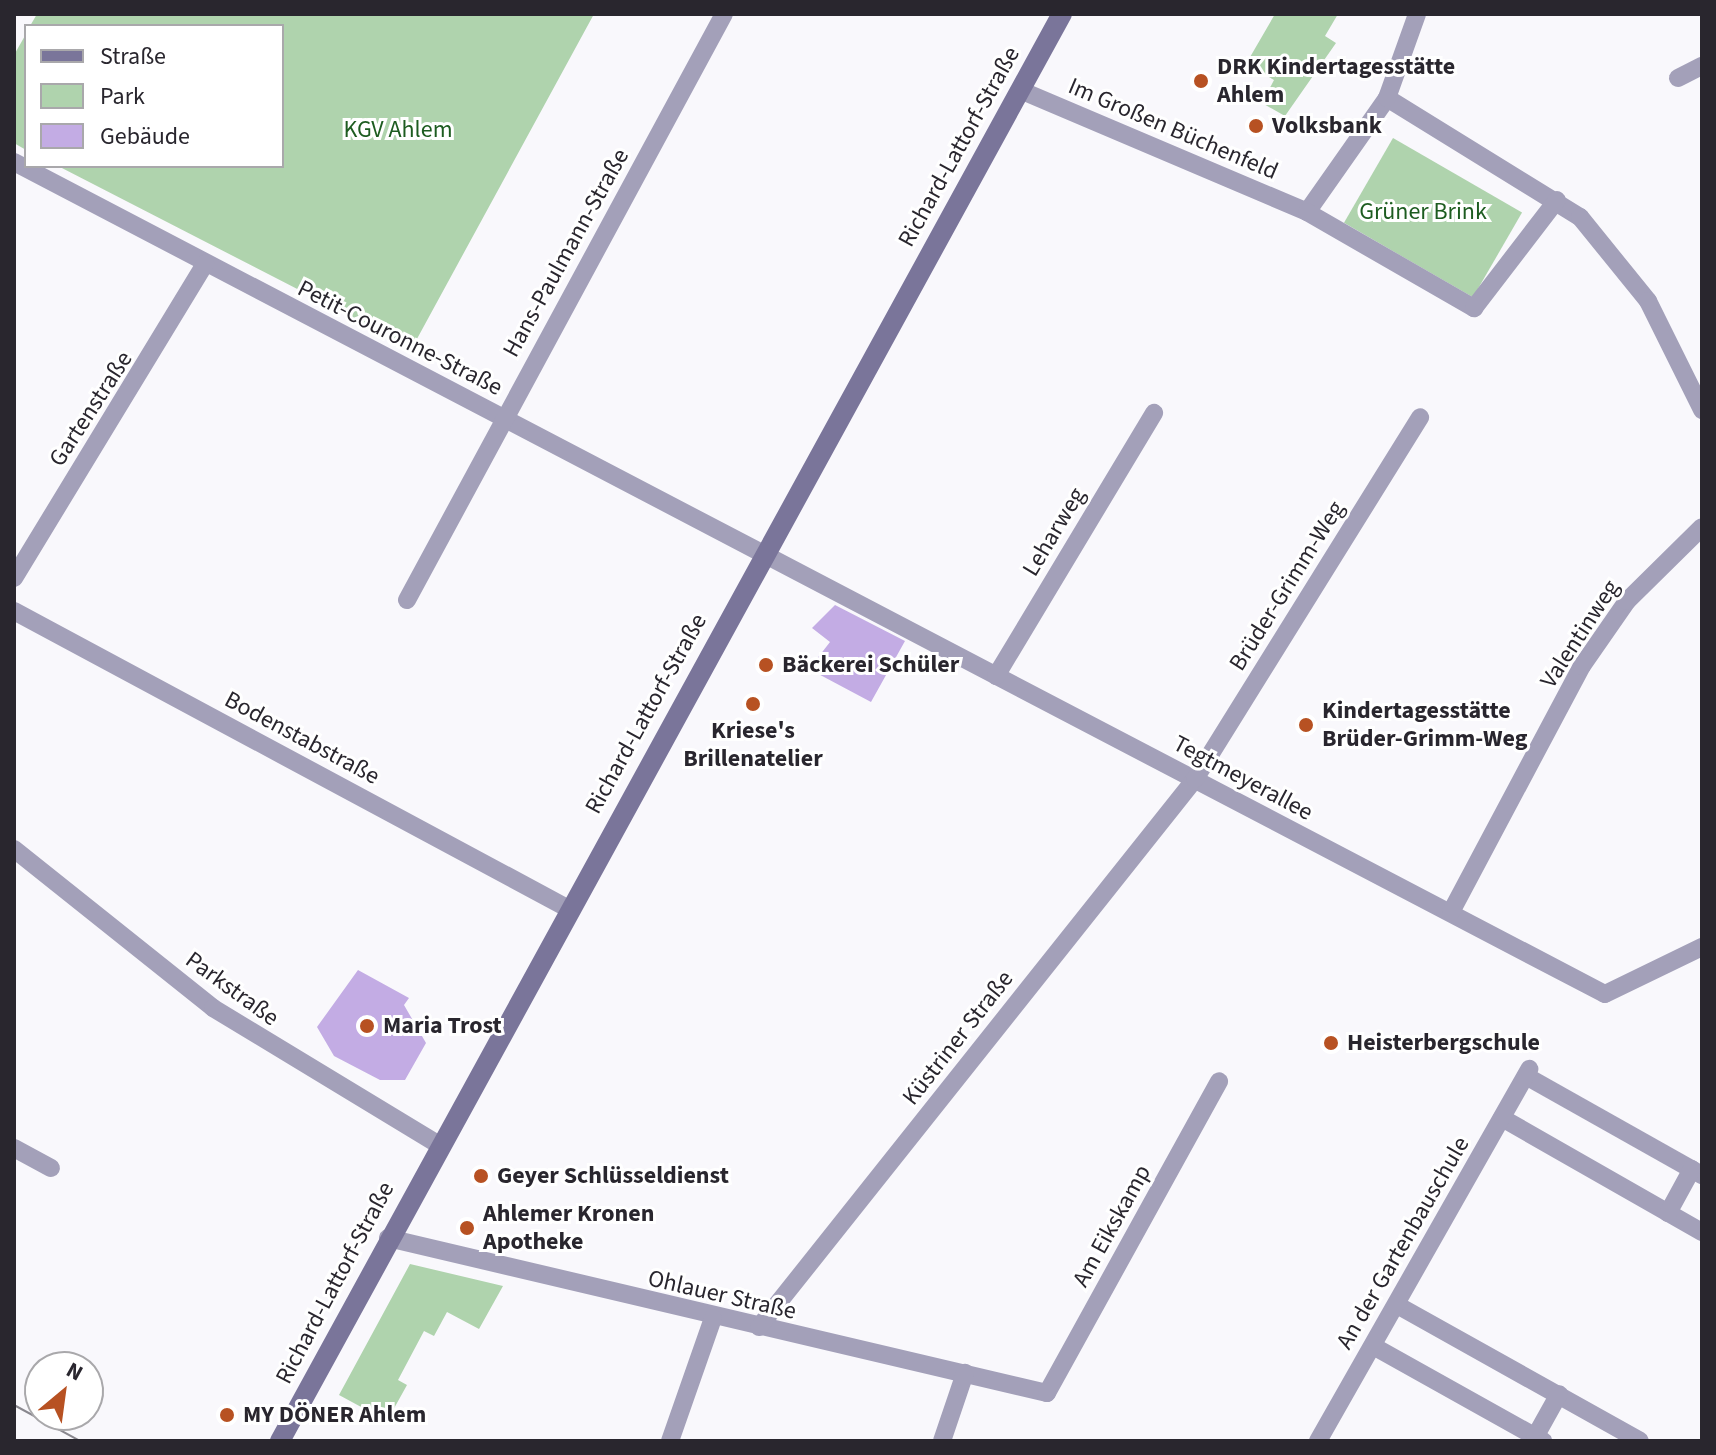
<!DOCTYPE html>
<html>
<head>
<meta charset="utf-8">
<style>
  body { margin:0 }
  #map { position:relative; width:1716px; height:1455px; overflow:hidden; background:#f9f8fc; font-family:"Source Sans 3",sans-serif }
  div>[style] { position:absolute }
  .green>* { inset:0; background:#afd3ad; transform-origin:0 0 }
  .building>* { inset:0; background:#c3ace4 }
  .street>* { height:18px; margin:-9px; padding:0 9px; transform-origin:9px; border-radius:9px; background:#a3a0b9 }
  .secondary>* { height:20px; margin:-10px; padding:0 10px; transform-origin:10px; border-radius:10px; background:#7a759a }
  .tram>* { height:2px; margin:-1px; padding:0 1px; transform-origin:1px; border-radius:1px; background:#89878e }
  .dots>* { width:22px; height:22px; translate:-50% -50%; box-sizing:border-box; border:4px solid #fff; border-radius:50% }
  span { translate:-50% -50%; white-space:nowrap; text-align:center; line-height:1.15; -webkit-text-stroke:6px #fff; paint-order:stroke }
  .poi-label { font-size:24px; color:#29262e; font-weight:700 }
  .left { translate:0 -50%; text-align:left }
  .street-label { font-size:24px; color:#29262e }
  .park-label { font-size:24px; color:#1d5c20 }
  .frame { position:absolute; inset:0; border:16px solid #29262e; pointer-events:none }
  .legend { position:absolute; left:24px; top:24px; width:260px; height:144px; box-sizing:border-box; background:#fff; border:2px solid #a9a8ab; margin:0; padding:10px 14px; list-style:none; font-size:24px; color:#29262e }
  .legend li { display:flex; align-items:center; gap:16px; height:40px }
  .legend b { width:40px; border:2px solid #a9a8ab }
  .north { position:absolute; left:24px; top:1351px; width:80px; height:80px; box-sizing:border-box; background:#fff; border:2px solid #a9a8ab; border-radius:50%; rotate:29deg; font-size:22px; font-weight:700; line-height:32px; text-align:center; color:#29262e }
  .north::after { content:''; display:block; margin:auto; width:28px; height:36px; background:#b75122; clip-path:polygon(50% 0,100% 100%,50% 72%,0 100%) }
</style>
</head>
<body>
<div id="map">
  <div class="green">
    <div style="clip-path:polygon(37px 14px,594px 14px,412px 348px,58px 166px,282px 166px,282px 26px,30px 26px)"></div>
    <div style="clip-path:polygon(1275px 14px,1338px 14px,1325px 36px,1336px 43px,1285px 116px,1262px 103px,1274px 80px,1246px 64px)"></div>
    <div style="clip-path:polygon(26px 34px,26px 150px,14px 143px,14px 55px)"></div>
    <div style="left:1393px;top:138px;width:149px;height:98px;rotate:30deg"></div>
    <div style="clip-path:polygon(410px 1264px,503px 1286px,479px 1329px,447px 1312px,434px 1336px,424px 1331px,398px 1380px,407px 1385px,387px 1421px,339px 1395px)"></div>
  </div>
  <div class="building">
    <div style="clip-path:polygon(835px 605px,905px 641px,871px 702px,809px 669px,830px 642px,812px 628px)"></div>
    <div style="clip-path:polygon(358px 970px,409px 998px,404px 1005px,426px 1043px,405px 1080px,380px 1080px,334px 1056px,317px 1027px)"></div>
  </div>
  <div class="street">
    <div style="left:1678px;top:78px;width:27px;rotate:-27deg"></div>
    <div style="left:1020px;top:90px;width:312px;rotate:23deg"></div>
    <div style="left:1307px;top:212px;width:139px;rotate:-54.9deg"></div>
    <div style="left:1387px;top:98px;width:227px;rotate:31.7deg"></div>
    <div style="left:1580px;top:217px;width:108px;rotate:51deg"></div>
    <div style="left:1648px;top:301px;width:122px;rotate:63.6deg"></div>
    <div style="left:1387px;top:98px;width:89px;rotate:-70.3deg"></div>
    <div style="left:14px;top:162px;width:1795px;rotate:27.61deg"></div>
    <div style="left:1605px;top:994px;width:108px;rotate:-25.9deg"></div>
    <div style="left:1307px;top:212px;width:193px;rotate:29.9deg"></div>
    <div style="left:1474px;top:308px;width:136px;rotate:-52.5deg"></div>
    <div style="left:14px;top:578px;width:368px;rotate:-58.7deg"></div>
    <div style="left:407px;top:600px;width:666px;rotate:-61.59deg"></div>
    <div style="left:14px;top:611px;width:628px;rotate:28.24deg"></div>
    <div style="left:996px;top:676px;width:307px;rotate:-59deg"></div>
    <div style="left:14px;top:849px;width:255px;rotate:38.6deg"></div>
    <div style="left:213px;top:1008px;width:263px;rotate:31.2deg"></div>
    <div style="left:1451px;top:912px;width:279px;rotate:-62deg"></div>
    <div style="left:1582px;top:666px;width:79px;rotate:-55.3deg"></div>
    <div style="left:1627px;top:601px;width:105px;rotate:-44.6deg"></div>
    <div style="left:1526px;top:1076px;width:202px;rotate:29.4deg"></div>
    <div style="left:1502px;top:1118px;width:230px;rotate:29.7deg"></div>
    <div style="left:14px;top:1148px;width:42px;rotate:28.4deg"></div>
    <div style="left:1668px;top:1213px;width:50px;rotate:-61.4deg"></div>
    <div style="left:388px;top:1238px;width:677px;rotate:13.24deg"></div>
    <div style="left:1047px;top:1393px;width:356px;rotate:-61.1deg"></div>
    <div style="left:1397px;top:1305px;width:278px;rotate:29.2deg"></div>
    <div style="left:759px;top:1327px;width:700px;rotate:-51.49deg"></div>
    <div style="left:1195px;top:779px;width:426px;rotate:-58.1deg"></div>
    <div style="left:1373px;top:1346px;width:195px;rotate:29.2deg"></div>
    <div style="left:1535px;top:1437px;width:49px;rotate:-60.8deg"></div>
    <div style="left:670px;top:1441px;width:130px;rotate:-70.7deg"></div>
    <div style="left:942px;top:1441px;width:72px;rotate:-71.3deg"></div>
    <div style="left:1318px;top:1441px;width:428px;rotate:-60.4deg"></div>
  </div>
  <div class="secondary">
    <div style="left:280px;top:1441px;width:1627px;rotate:-61.28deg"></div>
  </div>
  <div class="tram">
    <div style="left:14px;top:1405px;width:75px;rotate:28.6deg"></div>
  </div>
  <div class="dots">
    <div style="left:1201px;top:81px;background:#b75122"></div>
    <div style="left:1256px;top:126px;background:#b75122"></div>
    <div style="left:766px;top:665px;background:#b75122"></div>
    <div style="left:753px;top:704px;background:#b75122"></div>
    <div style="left:1306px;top:725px;background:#b75122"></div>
    <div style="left:367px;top:1026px;background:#b75122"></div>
    <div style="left:1331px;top:1043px;background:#b75122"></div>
    <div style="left:481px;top:1176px;background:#b75122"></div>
    <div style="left:467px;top:1228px;background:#b75122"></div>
    <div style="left:227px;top:1415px;background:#b75122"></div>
  </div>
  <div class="poi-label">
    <span class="left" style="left:1217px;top:81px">DRK Kindertagesstätte<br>Ahlem</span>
    <span class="left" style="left:1272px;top:126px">Volksbank</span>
    <span class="left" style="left:782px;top:665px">Bäckerei Schüler</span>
    <span class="left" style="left:1322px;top:725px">Kindertagesstätte<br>Brüder-Grimm-Weg</span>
    <span style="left:753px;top:745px">Kriese's<br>Brillenatelier</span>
    <span class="left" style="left:383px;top:1026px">Maria Trost</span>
    <span class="left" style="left:1347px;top:1043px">Heisterbergschule</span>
    <span class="left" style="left:497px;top:1176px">Geyer Schlüsseldienst</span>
    <span class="left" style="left:483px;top:1228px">Ahlemer Kronen<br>Apotheke</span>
    <span class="left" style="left:243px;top:1415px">MY DÖNER Ahlem</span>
  </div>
  <div class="street-label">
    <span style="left:1173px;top:129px;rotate:23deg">Im Großen Büchenfeld</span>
    <span style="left:959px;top:147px;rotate:-61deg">Richard-Lattorf-Straße</span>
    <span style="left:566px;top:253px;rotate:-61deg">Hans-Paulmann-Straße</span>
    <span style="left:400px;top:338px;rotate:27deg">Petit-Couronne-Straße</span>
    <span style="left:91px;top:409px;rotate:-57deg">Gartenstraße</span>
    <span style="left:1054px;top:532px;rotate:-59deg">Leharweg</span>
    <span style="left:1287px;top:586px;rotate:-58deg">Brüder-Grimm-Weg</span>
    <span style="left:1580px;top:634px;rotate:-57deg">Valentinweg</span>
    <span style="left:646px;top:714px;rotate:-61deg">Richard-Lattorf-Straße</span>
    <span style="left:302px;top:738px;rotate:28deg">Bodenstabstraße</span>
    <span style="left:1243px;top:778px;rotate:28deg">Tegtmeyerallee</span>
    <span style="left:232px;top:989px;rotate:36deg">Parkstraße</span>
    <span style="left:958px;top:1038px;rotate:-52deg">Küstriner Straße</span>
    <span style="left:1112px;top:1226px;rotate:-61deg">Am Eikskamp</span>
    <span style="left:1403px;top:1243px;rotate:-60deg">An der Gartenbauschule</span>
    <span style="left:335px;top:1283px;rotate:-62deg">Richard-Lattorf-Straße</span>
    <span style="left:722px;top:1295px;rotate:13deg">Ohlauer Straße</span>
  </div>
  <div class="park-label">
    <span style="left:398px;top:130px">KGV Ahlem</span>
    <span style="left:1423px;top:212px">Grüner Brink</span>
  </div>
  <div class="frame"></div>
  <ul class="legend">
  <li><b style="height:10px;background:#7a759a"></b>Straße</li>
  <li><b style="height:22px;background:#afd3ad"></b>Park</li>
  <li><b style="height:22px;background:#c3ace4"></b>Gebäude</li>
  </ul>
  <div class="north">N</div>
</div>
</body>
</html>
